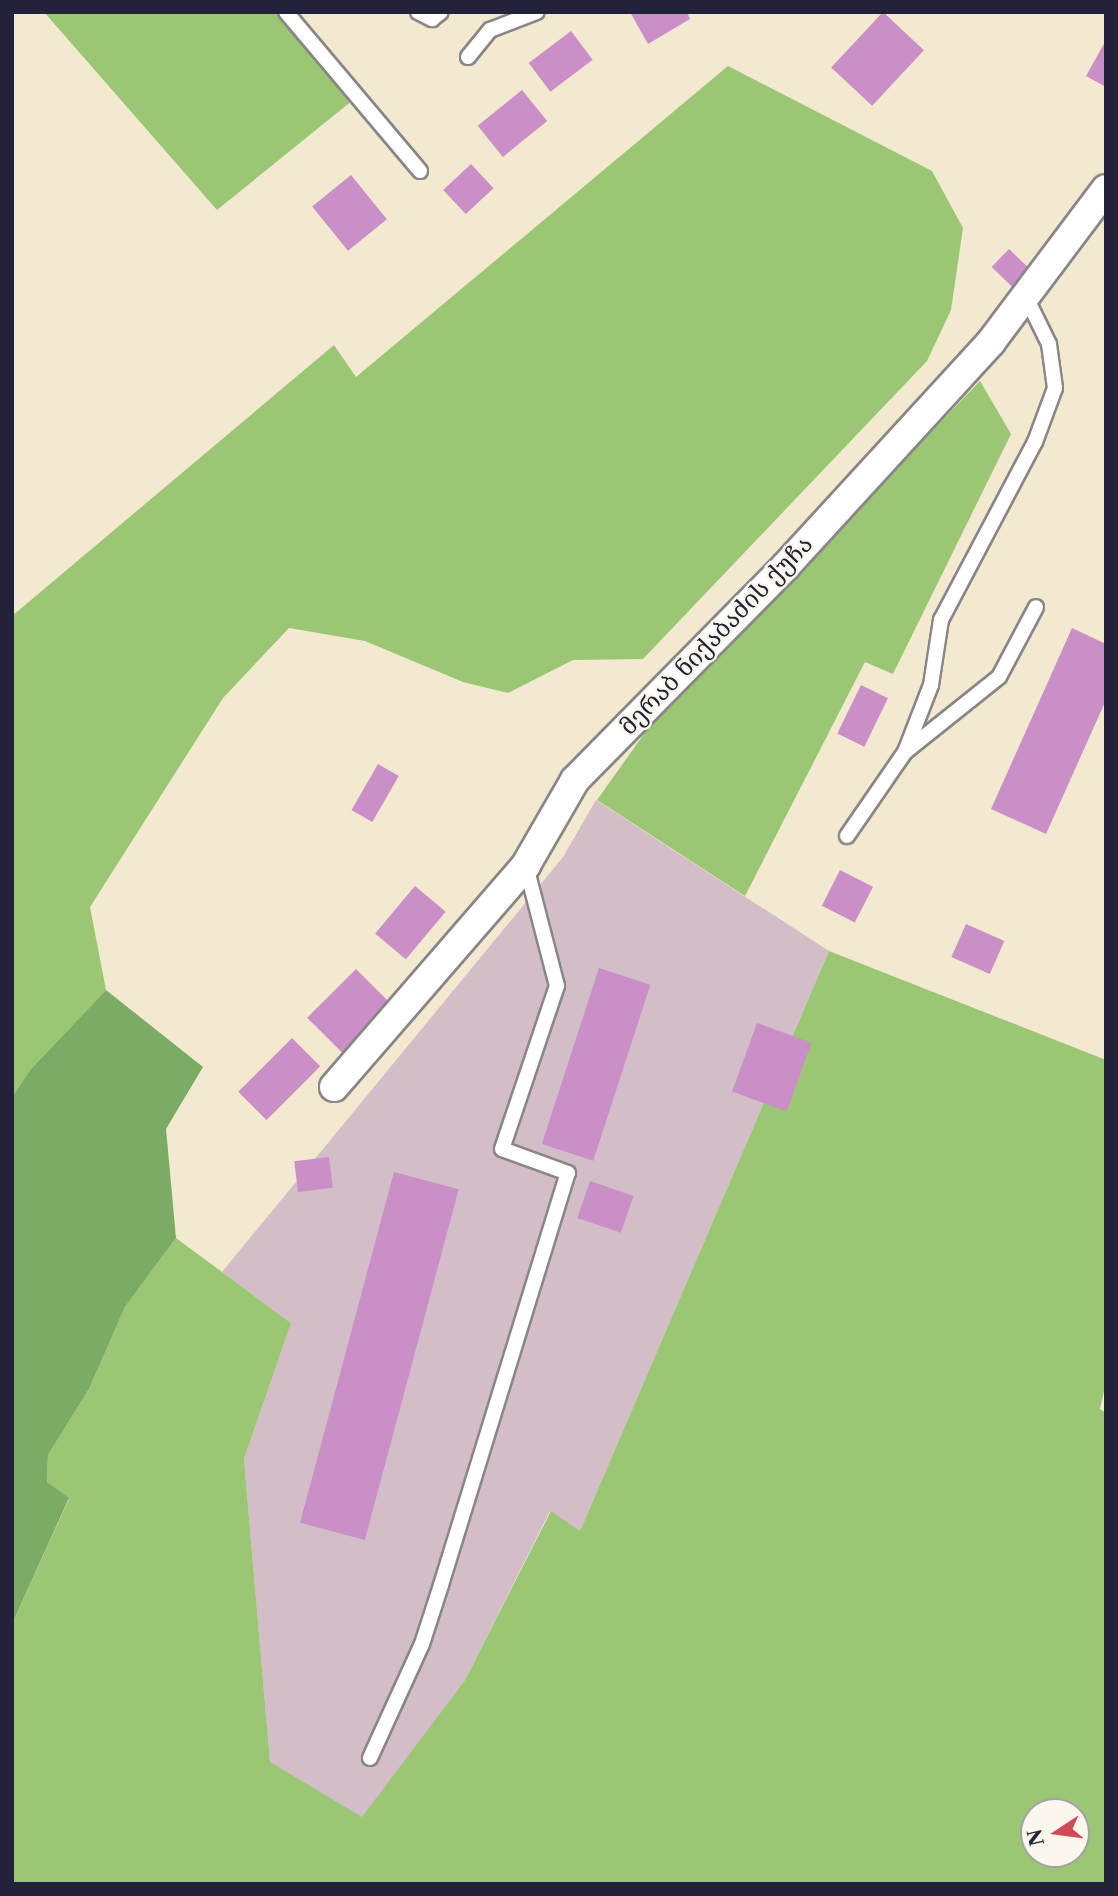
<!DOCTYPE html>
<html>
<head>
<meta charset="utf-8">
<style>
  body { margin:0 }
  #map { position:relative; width:1118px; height:1896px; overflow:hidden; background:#f3e9d1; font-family:"Libre Caslon Text","Noto Serif Georgian",serif }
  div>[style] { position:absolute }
  .industrial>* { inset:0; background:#d2bdc8 }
  .green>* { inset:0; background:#9bc674 }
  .forest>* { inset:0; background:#7cab66 }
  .building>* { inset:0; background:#c98fc6; transform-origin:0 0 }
  .roads { filter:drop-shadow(2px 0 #8a8686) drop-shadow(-2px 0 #8a8686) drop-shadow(0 2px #8a8686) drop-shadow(0 -2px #8a8686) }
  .lane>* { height:14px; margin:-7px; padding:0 7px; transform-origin:7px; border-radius:7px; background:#fff }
  .street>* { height:28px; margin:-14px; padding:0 14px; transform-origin:14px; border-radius:14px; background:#fff }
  span { translate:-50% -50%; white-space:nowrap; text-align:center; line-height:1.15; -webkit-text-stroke:5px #fbf7ec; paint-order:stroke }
  .street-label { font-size:24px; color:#22223b }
  .frame { position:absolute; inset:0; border:14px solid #22223b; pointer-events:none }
  .north { position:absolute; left:1020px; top:1798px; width:70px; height:70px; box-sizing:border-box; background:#fbf7ec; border:2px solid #a4a2a5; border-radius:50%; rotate:257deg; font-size:19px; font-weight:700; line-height:28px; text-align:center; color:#22223b }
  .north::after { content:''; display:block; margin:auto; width:24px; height:32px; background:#d1495b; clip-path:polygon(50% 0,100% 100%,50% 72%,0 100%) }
</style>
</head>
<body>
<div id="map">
  <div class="industrial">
    <div style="clip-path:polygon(596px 800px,829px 951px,580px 1531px,550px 1511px,465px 1680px,362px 1818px,270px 1763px,244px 1459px,291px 1323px,222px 1272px,563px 857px)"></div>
  </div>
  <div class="green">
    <div style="clip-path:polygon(44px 12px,277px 12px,353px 100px,217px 210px)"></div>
    <div style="clip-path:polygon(728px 66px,932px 171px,963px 228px,951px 310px,927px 361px,643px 659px,573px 660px,508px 693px,463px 682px,365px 641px,289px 628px,223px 698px,90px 907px,106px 990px,30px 1070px,12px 1097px,12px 616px,334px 345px,356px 377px)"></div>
    <div style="clip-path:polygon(980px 381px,1011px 434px,893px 674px,865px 662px,745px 896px,597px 800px,651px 724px)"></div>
    <div style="clip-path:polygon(evenodd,829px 951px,1106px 1060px,1106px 1382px,1100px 1409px,1106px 1413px,1106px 1884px,12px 1884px,12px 1624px,69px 1499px,47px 1482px,48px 1455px,89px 1389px,125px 1307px,176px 1238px,291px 1323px,244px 1459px,270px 1762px,362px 1817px,465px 1680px,551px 1511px,580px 1531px,829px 951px,1034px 1812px,1076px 1812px,1076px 1854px,1034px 1854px,1034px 1812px)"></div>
  </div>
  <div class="forest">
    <div style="clip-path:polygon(106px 990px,203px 1067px,166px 1129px,176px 1238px,125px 1307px,89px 1389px,48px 1455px,47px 1482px,69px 1498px,12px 1624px,12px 1097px,30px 1070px)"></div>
  </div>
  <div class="building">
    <div style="clip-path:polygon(630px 12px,687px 12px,690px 19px,648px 44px)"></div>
    <div style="left:883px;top:12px;width:56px;height:76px;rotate:43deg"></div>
    <div style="left:571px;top:31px;width:36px;height:53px;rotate:53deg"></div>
    <div style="clip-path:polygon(1106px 40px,1106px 87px,1086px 76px)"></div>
    <div style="left:522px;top:90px;width:40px;height:57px;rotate:51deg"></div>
    <div style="left:471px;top:164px;width:33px;height:38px;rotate:47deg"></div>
    <div style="left:351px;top:175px;width:57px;height:50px;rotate:51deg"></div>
    <div style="left:1009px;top:249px;width:36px;height:25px;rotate:44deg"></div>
    <div style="clip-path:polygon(1072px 628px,1106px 644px,1106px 700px,1046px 834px,991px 809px)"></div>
    <div style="left:861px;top:685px;width:30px;height:54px;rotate:26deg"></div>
    <div style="left:378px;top:764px;width:24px;height:53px;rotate:30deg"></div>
    <div style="left:840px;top:870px;width:37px;height:40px;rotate:27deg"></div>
    <div style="left:415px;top:886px;width:40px;height:62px;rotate:40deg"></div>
    <div style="left:966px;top:924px;width:42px;height:36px;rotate:24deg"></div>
    <div style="left:599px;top:968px;width:54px;height:185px;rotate:18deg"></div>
    <div style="left:356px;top:969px;width:51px;height:69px;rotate:45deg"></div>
    <div style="left:757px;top:1023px;width:58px;height:73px;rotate:20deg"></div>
    <div style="left:292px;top:1038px;width:40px;height:76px;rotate:45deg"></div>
    <div style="left:329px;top:1157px;width:31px;height:35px;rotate:83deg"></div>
    <div style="left:394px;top:1172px;width:67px;height:363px;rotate:15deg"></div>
    <div style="left:590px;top:1181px;width:46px;height:39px;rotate:19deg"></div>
  </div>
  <div class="roads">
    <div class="lane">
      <div style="left:286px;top:12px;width:208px;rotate:49.9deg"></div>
      <div style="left:418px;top:12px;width:16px;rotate:27deg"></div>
      <div style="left:432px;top:19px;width:11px;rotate:-38deg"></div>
      <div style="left:468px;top:57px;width:35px;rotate:-51deg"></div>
      <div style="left:490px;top:30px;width:50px;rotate:-21deg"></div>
      <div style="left:905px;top:752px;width:72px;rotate:-68.8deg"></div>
      <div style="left:931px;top:685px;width:66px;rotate:-81.3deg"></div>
      <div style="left:941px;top:620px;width:201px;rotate:-62.2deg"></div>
      <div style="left:1035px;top:442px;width:58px;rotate:-69.7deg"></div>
      <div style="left:1055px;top:388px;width:44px;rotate:-97.8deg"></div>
      <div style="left:1049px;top:344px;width:55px;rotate:-116.1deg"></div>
      <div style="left:847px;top:836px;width:102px;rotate:-55.4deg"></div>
      <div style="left:905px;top:752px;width:120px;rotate:-38.6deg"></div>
      <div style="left:999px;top:677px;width:79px;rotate:-62.1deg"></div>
      <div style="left:370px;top:1758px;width:125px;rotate:-65.5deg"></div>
      <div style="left:422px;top:1644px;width:62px;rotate:-72.1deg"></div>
      <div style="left:441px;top:1585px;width:431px;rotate:-72.9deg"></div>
      <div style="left:568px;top:1173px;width:70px;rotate:-160deg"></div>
      <div style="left:502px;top:1149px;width:172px;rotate:-71.4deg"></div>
      <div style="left:557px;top:986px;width:124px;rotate:-104.5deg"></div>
    </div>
    <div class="street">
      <div style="left:334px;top:1087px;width:294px;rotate:-49.1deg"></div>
      <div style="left:526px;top:865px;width:98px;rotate:-60deg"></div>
      <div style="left:575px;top:780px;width:299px;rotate:-45.4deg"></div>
      <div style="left:785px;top:567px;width:305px;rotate:-47.5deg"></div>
      <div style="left:991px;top:342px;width:191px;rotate:-53.1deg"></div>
    </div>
  </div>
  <div class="street-label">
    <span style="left:716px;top:635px;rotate:-46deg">მერაბ ნიქაბაძის ქუჩა</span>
  </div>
  <div class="frame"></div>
  <div class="north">N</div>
</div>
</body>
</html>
